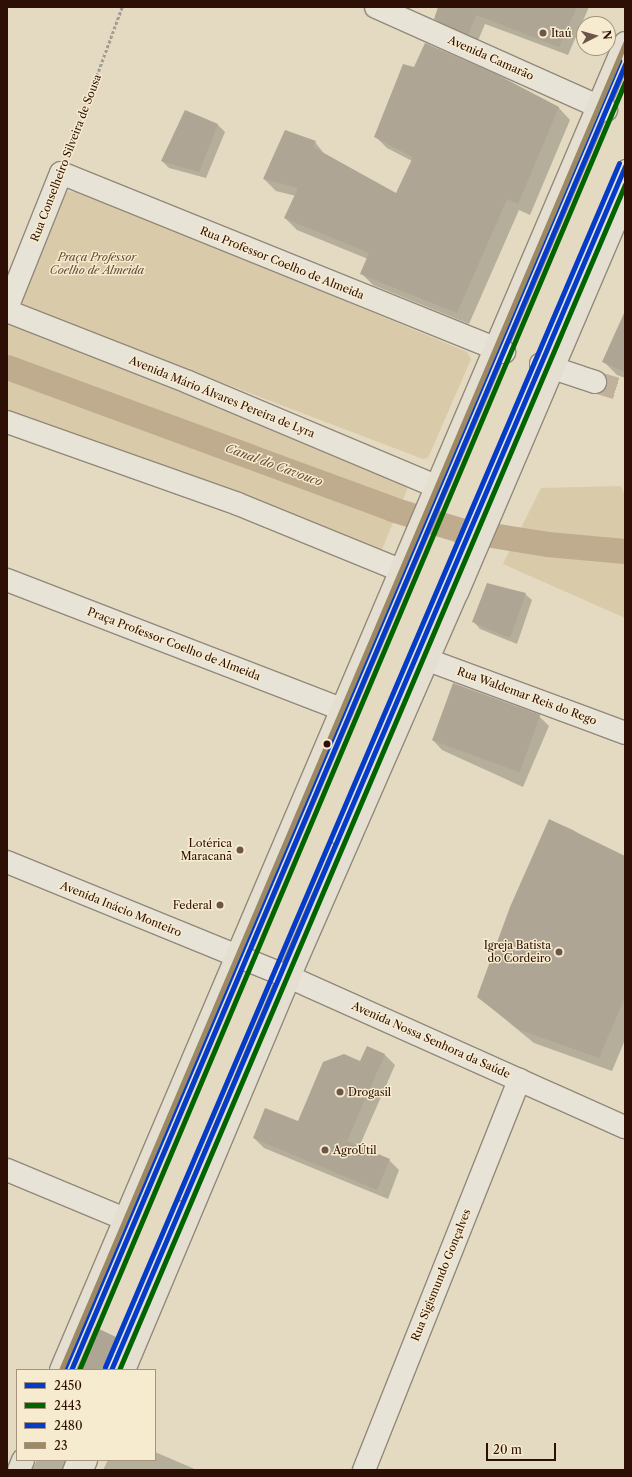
<!DOCTYPE html>
<html>
<head>
<meta charset="utf-8">
<style>
  body { margin:0 }
  #map { position:relative; width:632px; height:1477px; overflow:hidden; background:#e3dac1; font-family:"Libre Caslon Text",serif }
  div>[style] { position:absolute }
  .green>* { inset:0; background:#d9caa9 }
  .shadow>* { inset:0; background:#0003 }
  .canal>* { height:25px; margin:-12.5px; padding:0 12.5px; transform-origin:12.5px; border-radius:12.5px; background:#bfac8e }
  .building>* { inset:0; background:#aea594; transform-origin:0 0 }
  .street-tunnel>* { height:22px; margin-top:-11px; transform-origin:0; background:repeating-linear-gradient(90deg,#bfb19b 0 22px,transparent 0 33px) }
  .path>* { height:2.5px; margin-top:-1.25px; transform-origin:0; background:repeating-linear-gradient(90deg,#a49d93 0 3px,transparent 0 5px) }
  .roads { filter:drop-shadow(1px 0 #92897a) drop-shadow(-1px 0 #92897a) drop-shadow(0 1px #92897a) drop-shadow(0 -1px #92897a) }
  .lane>* { height:13px; margin:-6.5px; padding:0 6.5px; transform-origin:6.5px; border-radius:6.5px; background:#e8e3d7 }
  .street>* { height:22px; margin:-11px; padding:0 11px; transform-origin:11px; border-radius:11px; background:#e8e3d7 }
  .secondary>* { height:22px; margin:-11px; padding:0 11px; transform-origin:11px; border-radius:11px; background:#e8e3d7 }
  .primary>* { height:22px; margin:-11px; padding:0 11px; transform-origin:11px; border-radius:11px; background:#e4dfd0 }
  .bus-1>* { height:5px; margin:-2.5px; padding:0 2.5px; transform-origin:2.5px; border-radius:2.5px; background:#043bc9 }
  .bus-2>* { height:5px; margin:-2.5px; padding:0 2.5px; transform-origin:2.5px; border-radius:2.5px; background:#006400 }
  .bus-3>* { height:5px; margin:-2.5px; padding:0 2.5px; transform-origin:2.5px; border-radius:2.5px; background:#043bc9 }
  .bus-4>* { height:5px; margin:-2.5px; padding:0 2.5px; transform-origin:2.5px; border-radius:2.5px; background:#9d8a64 }
  .dots>* { width:11px; height:11px; translate:-50% -50%; box-sizing:border-box; border:2px solid #f6ebce; border-radius:50% }
  span { translate:-50% -50%; white-space:nowrap; text-align:center; line-height:1.15; -webkit-text-stroke:3px #f6ebce; paint-order:stroke }
  .poi-label { font-size:11px; color:#2e0f05 }
  .left { translate:0 -50%; text-align:left }
  .right { translate:-100% -50%; text-align:right }
  .street-label { font-size:11px; color:#2e0f05 }
  .park-label { font-size:11px; color:#674c37; font-style:italic }
  .water-label { font-size:12px; color:#684d39; font-style:italic }
  .frame { position:absolute; inset:0; border:8px solid #2e0f05; pointer-events:none }
  .legend { position:absolute; left:16px; top:1369px; width:140px; height:92px; box-sizing:border-box; background:#f6ebce; border:1px solid #a6937e; margin:0; padding:5px 7px; list-style:none; font-size:12px; color:#2e0f05 }
  .legend li { display:flex; align-items:center; gap:8px; height:20px }
  .legend b { width:20px; border:1px solid #a6937e }
  .north { position:absolute; left:576px; top:16px; width:40px; height:40px; box-sizing:border-box; background:#f6ebce; border:1px solid #a6937e; border-radius:50%; rotate:84deg; font-size:11px; font-weight:700; line-height:16px; text-align:center; color:#2e0f05 }
  .north::after { content:''; display:block; margin:auto; width:14px; height:18px; background:#6d5647; clip-path:polygon(50% 0,100% 100%,50% 72%,0 100%) }
  .scale { position:absolute; left:486px; top:1443px; width:70px; height:18px; box-sizing:border-box; border:2px solid #2e0f05; border-top:0; padding-left:5px; font-size:12px; line-height:14px; white-space:nowrap; color:#2e0f05; -webkit-text-stroke:3px #f6ebce; paint-order:stroke }
</style>
</head>
<body>
<div id="map">
  <div class="green">
    <div style="clip-path:polygon(65px 191px,87px 193px,467px 352px,471px 359px,428px 458px,423px 459px,18px 305px)"></div>
    <div style="clip-path:polygon(7px 316px,411px 480px,380px 554px,7px 414px)"></div>
    <div style="clip-path:polygon(621px 486px,625px 496px,625px 618px,503px 564px,541px 488px)"></div>
  </div>
  <div class="shadow">
    <div style="clip-path:polygon(439px 7px,589px 7px,568px 55px,485px 24px,477px 43px,444px 28px,435px 19px)"></div>
    <div style="clip-path:polygon(415px 69px,496px 75px,559px 108px,570px 120px,530px 215px,519px 210px,469px 324px,373px 285px,361px 273px,368px 259px,297px 230px,285px 218px,296px 196px,276px 191px,264px 179px,315px 142px,326px 156px,397px 195px,412px 161px,387px 148px,375px 136px)"></div>
    <div style="clip-path:polygon(185px 111px,218px 125px,225px 132px,206px 178px,169px 168px,162px 161px)"></div>
    <div style="clip-path:polygon(625px 313px,625px 378px,617px 375px,604px 362px)"></div>
    <div style="clip-path:polygon(525px 594px,532px 600px,517px 644px,480px 629px,474px 622px)"></div>
    <div style="clip-path:polygon(539px 716px,549px 726px,523px 787px,442px 750px,432px 739px)"></div>
    <div style="clip-path:polygon(550px 820px,573px 830px,601px 848px,625px 857px,625px 1040px,612px 1071px,534px 1043px,478px 997px)"></div>
    <div style="clip-path:polygon(367px 1047px,385px 1055px,395px 1065px,359px 1147px,389px 1160px,399px 1170px,388px 1199px,264px 1148px,254px 1138px,298px 1123px,360px 1063px)"></div>
    <div style="clip-path:polygon(95px 1328px,116px 1338px,126px 1348px,117px 1370px,77px 1370px)"></div>
    <div style="clip-path:polygon(155px 1452px,197px 1470px,103px 1470px,108px 1460px,155px 1460px)"></div>
    <div style="clip-path:polygon(37px 1460px,82px 1460px,75px 1470px,32px 1470px)"></div>
  </div>
  <div class="canal">
    <div style="left:7px;top:367px;width:410px;rotate:20.2deg"></div>
    <div style="left:392px;top:509px;width:71px;rotate:17.2deg"></div>
    <div style="left:460px;top:530px;width:88px;rotate:9.1deg"></div>
    <div style="left:547px;top:544px;width:78px;rotate:5.1deg"></div>
  </div>
  <div class="building">
    <div style="clip-path:polygon(438px 7px,577px 7px,559px 47px,476px 15px,468px 35px,434px 19px)"></div>
    <div style="clip-path:polygon(425px 43px,496px 74px,559px 107px,518px 204px,507px 199px,457px 313px,360px 274px,369px 253px,284px 218px,298px 188px,263px 179px,285px 130px,316px 141px,313px 147px,396px 193px,413px 157px,374px 137px,403px 64px,414px 67px)"></div>
    <div style="clip-path:polygon(185px 110px,218px 124px,199px 172px,161px 161px)"></div>
    <div style="clip-path:polygon(625px 311px,625px 372px,602px 362px)"></div>
    <div style="clip-path:polygon(487px 583px,526px 593px,510px 638px,472px 622px)"></div>
    <div style="left:453px;top:683px;width:93px;height:61px;rotate:20deg"></div>
    <div style="clip-path:polygon(549px 819px,625px 856px,625px 997px,599px 1058px,520px 1030px,477px 997px,510px 907px)"></div>
    <div style="clip-path:polygon(367px 1046px,385px 1054px,347px 1141px,390px 1159px,377px 1190px,253px 1138px,265px 1108px,298px 1121px,323px 1062px,344px 1054px,360px 1061px)"></div>
    <div style="clip-path:polygon(95px 1327px,116px 1337px,103px 1370px,76px 1370px)"></div>
  </div>
  <div class="street-tunnel">
    <div style="left:595px;top:382px;width:31px;rotate:17deg"></div>
  </div>
  <div class="path">
    <div style="left:69px;top:151px;width:153px;rotate:-69.8deg"></div>
  </div>
  <div class="roads">
    <div class="lane">
      <div style="left:338px;top:838px;width:731px;rotate:-66.87deg"></div>
      <div style="left:111px;top:1370px;width:177px;rotate:-66.8deg"></div>
      <div style="left:69px;top:1470px;width:11px;rotate:-68deg"></div>
    </div>
    <div class="street">
      <div style="left:376px;top:7px;width:252px;rotate:24.1deg"></div>
      <div style="left:7px;top:308px;width:145px;rotate:-68.2deg"></div>
      <div style="left:61px;top:173px;width:478px;rotate:22deg"></div>
      <div style="left:541px;top:364px;width:57px;rotate:18.4deg"></div>
      <div style="left:7px;top:580px;width:359px;rotate:21.1deg"></div>
      <div style="left:428px;top:660px;width:210px;rotate:20.3deg"></div>
      <div style="left:7px;top:1170px;width:128px;rotate:22.6deg"></div>
      <div style="left:364px;top:1470px;width:420px;rotate:-68.3deg"></div>
    </div>
    <div class="secondary">
      <div style="left:7px;top:311px;width:194px;rotate:21.4deg"></div>
      <div style="left:188px;top:382px;width:269px;rotate:22.8deg"></div>
      <div style="left:7px;top:422px;width:245px;rotate:19.5deg"></div>
      <div style="left:238px;top:504px;width:175px;rotate:22.2deg"></div>
      <div style="left:7px;top:862px;width:305px;rotate:22.2deg"></div>
      <div style="left:289px;top:977px;width:368px;rotate:24.1deg"></div>
    </div>
    <div class="primary">
      <div style="left:61px;top:1370px;width:1442px;rotate:-66.97deg"></div>
      <div style="left:124px;top:1370px;width:434px;rotate:-67.2deg"></div>
      <div style="left:292px;top:970px;width:412px;rotate:-66.4deg"></div>
      <div style="left:457px;top:593px;width:428px;rotate:-66.9deg"></div>
      <div style="left:19px;top:1470px;width:11px;rotate:-68deg"></div>
      <div style="left:82px;top:1470px;width:11px;rotate:-68deg"></div>
    </div>
  </div>
  <div class="bus-1">
    <div style="left:71px;top:1370px;width:1419px;rotate:-67.01deg"></div>
    <div style="left:111px;top:1370px;width:1309px;rotate:-66.88deg"></div>
  </div>
  <div class="bus-2">
    <div style="left:79px;top:1370px;width:1399px;rotate:-67.03deg"></div>
    <div style="left:119px;top:1370px;width:1289px;rotate:-66.89deg"></div>
  </div>
  <div class="bus-3">
    <div style="left:65px;top:1367px;width:1419px;rotate:-67.01deg"></div>
    <div style="left:105px;top:1367px;width:1309px;rotate:-66.88deg"></div>
  </div>
  <div class="bus-4">
    <div style="left:61px;top:1370px;width:1442px;rotate:-66.97deg"></div>
  </div>
  <div class="dots">
    <div style="left:543px;top:33px;background:#6d5647"></div>
    <div style="left:327px;top:744px;background:#2e0f05"></div>
    <div style="left:240px;top:850px;background:#6d5647"></div>
    <div style="left:220px;top:905px;background:#6d5647"></div>
    <div style="left:559px;top:952px;background:#6d5647"></div>
    <div style="left:340px;top:1092px;background:#6d5647"></div>
    <div style="left:325px;top:1150px;background:#6d5647"></div>
  </div>
  <div class="poi-label">
    <span class="left" style="left:551px;top:33px">Itaú</span>
    <span class="right" style="left:232px;top:850px">Lotérica<br>Maracanã</span>
    <span class="right" style="left:212px;top:905px">Federal</span>
    <span class="right" style="left:551px;top:952px">Igreja Batista<br>do Cordeiro</span>
    <span class="left" style="left:348px;top:1092px">Drogasil</span>
    <span class="left" style="left:333px;top:1150px">AgroÚtil</span>
  </div>
  <div class="street-label">
    <span style="left:491px;top:58px;rotate:24deg">Avenida Camarão</span>
    <span style="left:66px;top:158px;rotate:-69deg">Rua Conselheiro Silveira de Sousa</span>
    <span style="left:282px;top:263px;rotate:22deg">Rua Professor Coelho de Almeida</span>
    <span style="left:222px;top:397px;rotate:22deg">Avenida Mário Álvares Pereira de Lyra</span>
    <span style="left:174px;top:644px;rotate:21deg">Praça Professor Coelho de Almeida</span>
    <span style="left:527px;top:696px;rotate:20deg">Rua Waldemar Reis do Rego</span>
    <span style="left:121px;top:909px;rotate:22deg">Avenida Inácio Monteiro</span>
    <span style="left:431px;top:1040px;rotate:24deg">Avenida Nossa Senhora da Saúde</span>
    <span style="left:441px;top:1275px;rotate:-68deg">Rua Sigismundo Gonçalves</span>
  </div>
  <div class="park-label">
    <span style="left:97px;top:264px">Praça Professor<br>Coelho de Almeida</span>
  </div>
  <div class="water-label">
    <span style="left:274px;top:465px;rotate:20deg">Canal do Cavouco</span>
  </div>
  <div class="frame"></div>
  <ul class="legend">
  <li><b style="height:5px;background:#043bc9"></b>2450</li>
  <li><b style="height:5px;background:#006400"></b>2443</li>
  <li><b style="height:5px;background:#043bc9"></b>2480</li>
  <li><b style="height:5px;background:#9d8a64"></b>23</li>
  </ul>
  <div class="north">N</div>
  <div class="scale">20 m</div>
</div>
</body>
</html>
